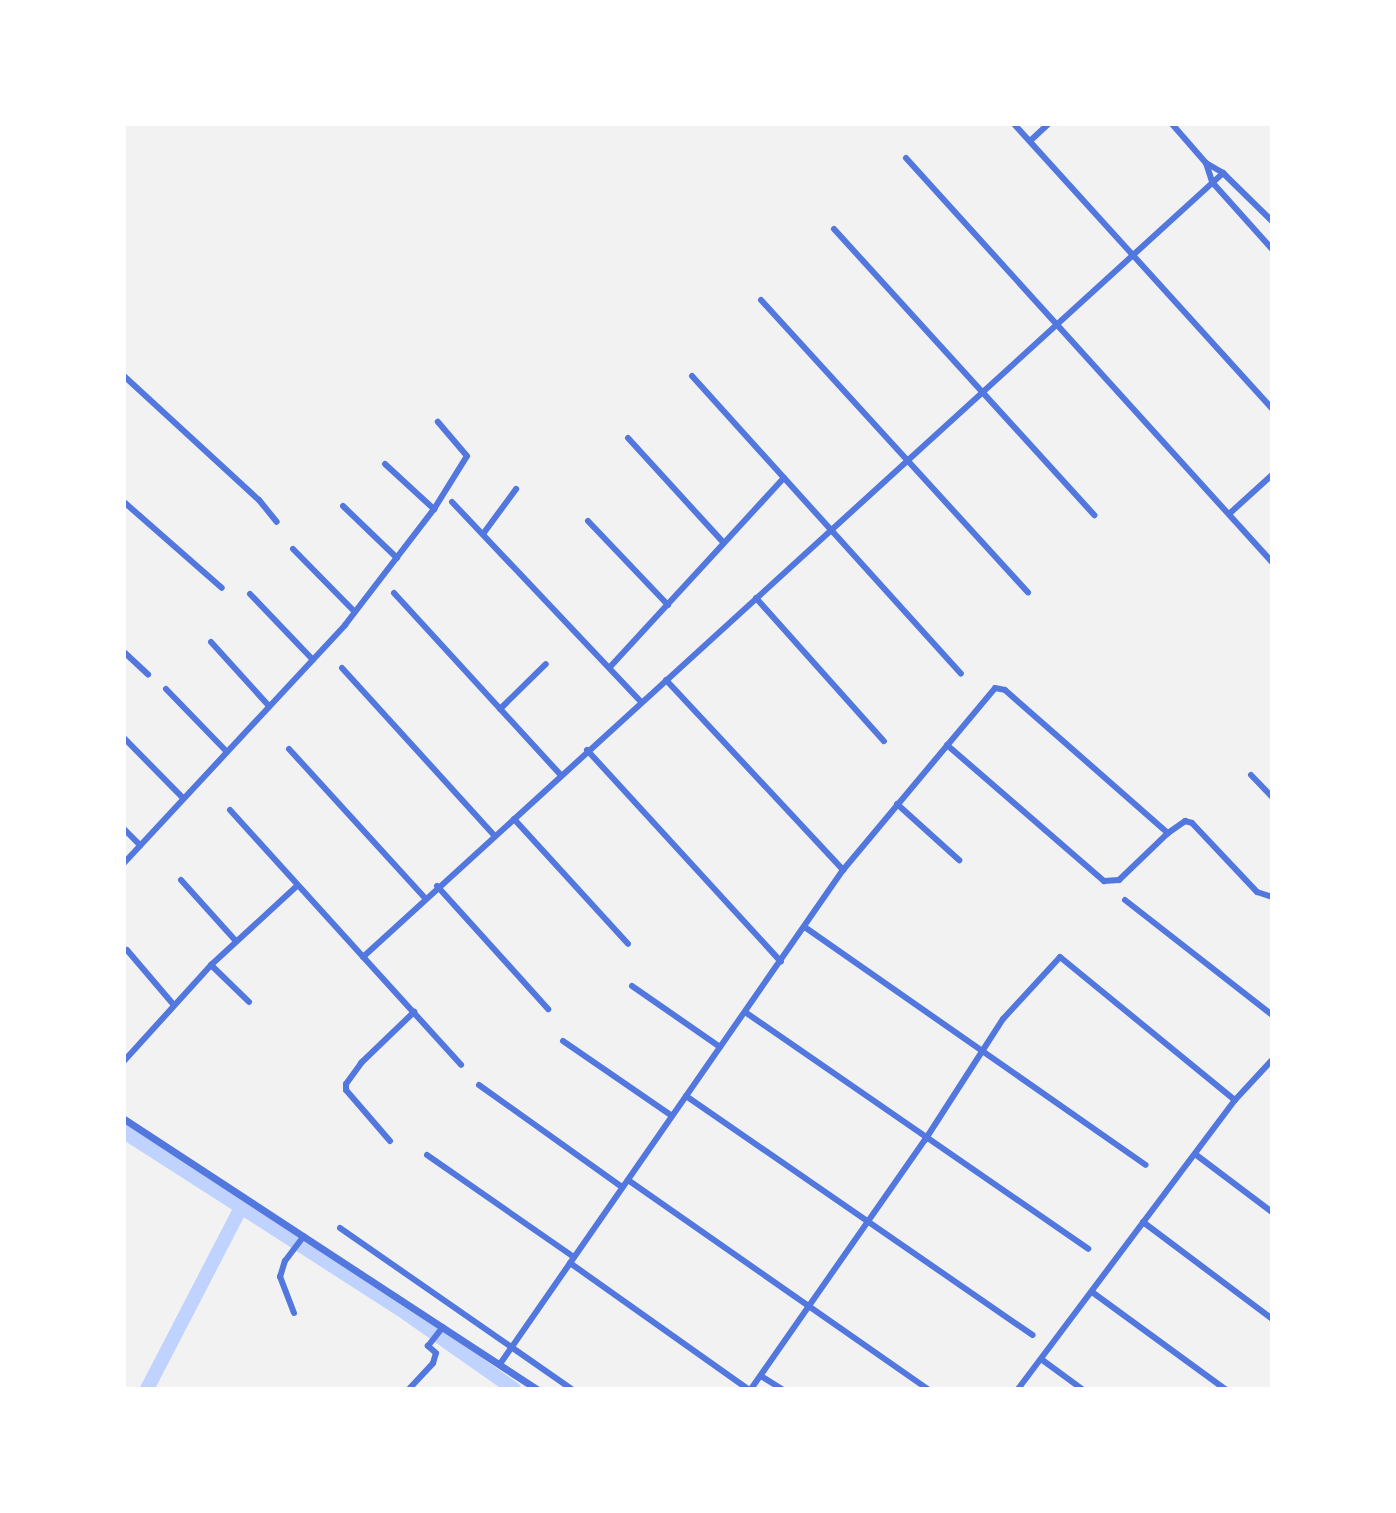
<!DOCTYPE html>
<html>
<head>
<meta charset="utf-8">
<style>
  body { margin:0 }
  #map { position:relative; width:1396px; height:1513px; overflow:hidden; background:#f2f2f2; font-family:"Space Grotesk",sans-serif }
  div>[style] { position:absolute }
  .canal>* { height:14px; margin:-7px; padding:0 7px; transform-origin:7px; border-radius:7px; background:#bfd3fe }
  .minor>* { height:6px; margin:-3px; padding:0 3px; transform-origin:3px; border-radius:3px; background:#5277de }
  .tertiary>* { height:7px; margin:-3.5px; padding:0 3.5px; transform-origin:3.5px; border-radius:3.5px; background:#5277de }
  span { translate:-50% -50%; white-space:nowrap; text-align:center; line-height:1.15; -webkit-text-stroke:8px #fff; paint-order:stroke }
  .frame { position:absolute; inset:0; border:126px solid #fff; pointer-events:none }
</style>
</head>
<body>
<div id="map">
  <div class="canal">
    <div style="left:124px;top:1132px;width:336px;rotate:32.7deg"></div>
    <div style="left:407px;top:1314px;width:131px;rotate:35deg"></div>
    <div style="left:147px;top:1389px;width:204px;rotate:-62.6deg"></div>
  </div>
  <div class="minor">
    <div style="left:1014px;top:124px;width:384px;rotate:47.8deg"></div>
    <div style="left:1172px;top:124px;width:52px;rotate:48.9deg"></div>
    <div style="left:1206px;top:163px;width:20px;rotate:30deg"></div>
    <div style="left:1223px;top:173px;width:69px;rotate:44.4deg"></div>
    <div style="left:1030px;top:141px;width:25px;rotate:-43deg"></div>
    <div style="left:906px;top:158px;width:545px;rotate:47.83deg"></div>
    <div style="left:1206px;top:163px;width:20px;rotate:72deg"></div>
    <div style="left:1212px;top:182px;width:90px;rotate:48.2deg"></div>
    <div style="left:834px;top:229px;width:387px;rotate:47.7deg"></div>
    <div style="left:761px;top:300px;width:396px;rotate:47.6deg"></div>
    <div style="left:124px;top:376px;width:183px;rotate:42.6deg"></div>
    <div style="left:259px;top:500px;width:28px;rotate:51deg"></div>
    <div style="left:692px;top:376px;width:401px;rotate:47.9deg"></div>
    <div style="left:628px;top:438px;width:141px;rotate:47.6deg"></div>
    <div style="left:385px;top:464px;width:67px;rotate:42.6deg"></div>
    <div style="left:124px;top:502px;width:130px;rotate:41.3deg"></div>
    <div style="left:452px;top:502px;width:275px;rotate:46.6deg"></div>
    <div style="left:343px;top:506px;width:75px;rotate:43.9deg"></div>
    <div style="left:1229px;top:514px;width:58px;rotate:-42.2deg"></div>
    <div style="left:588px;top:521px;width:116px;rotate:46.4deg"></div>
    <div style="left:483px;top:534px;width:56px;rotate:-53.7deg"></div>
    <div style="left:293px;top:549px;width:88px;rotate:45.5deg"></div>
    <div style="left:394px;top:593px;width:246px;rotate:47.5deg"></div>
    <div style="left:250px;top:594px;width:91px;rotate:46.3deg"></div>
    <div style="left:756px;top:598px;width:192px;rotate:48.2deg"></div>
    <div style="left:211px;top:642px;width:86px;rotate:47.8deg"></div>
    <div style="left:124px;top:652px;width:33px;rotate:43deg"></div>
    <div style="left:610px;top:667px;width:257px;rotate:-47.4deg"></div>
    <div style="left:342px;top:668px;width:227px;rotate:47.7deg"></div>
    <div style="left:666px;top:680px;width:260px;rotate:47deg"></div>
    <div style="left:166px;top:689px;width:86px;rotate:45.9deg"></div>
    <div style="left:500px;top:709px;width:64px;rotate:-44.4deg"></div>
    <div style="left:124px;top:738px;width:84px;rotate:45.5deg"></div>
    <div style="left:947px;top:745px;width:208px;rotate:40.9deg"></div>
    <div style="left:1104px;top:881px;width:15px;rotate:-4deg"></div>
    <div style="left:1119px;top:880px;width:68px;rotate:-43.8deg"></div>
    <div style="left:289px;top:749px;width:202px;rotate:47.6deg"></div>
    <div style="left:587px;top:750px;width:287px;rotate:47.5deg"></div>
    <div style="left:1251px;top:775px;width:30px;rotate:46deg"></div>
    <div style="left:897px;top:804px;width:84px;rotate:42.1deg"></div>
    <div style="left:230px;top:810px;width:344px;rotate:47.8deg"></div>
    <div style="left:514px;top:819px;width:169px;rotate:47.6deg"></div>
    <div style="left:124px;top:829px;width:23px;rotate:45deg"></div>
    <div style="left:124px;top:863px;width:325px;rotate:-47.1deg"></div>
    <div style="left:345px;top:625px;width:146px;rotate:-52.5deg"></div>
    <div style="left:434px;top:509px;width:62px;rotate:-58.1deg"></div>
    <div style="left:467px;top:456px;width:45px;rotate:-130.5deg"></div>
    <div style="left:181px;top:880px;width:82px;rotate:48deg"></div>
    <div style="left:437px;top:886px;width:166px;rotate:47.9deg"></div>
    <div style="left:1125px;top:900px;width:187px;rotate:38deg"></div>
    <div style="left:806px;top:928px;width:414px;rotate:34.9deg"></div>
    <div style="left:127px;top:950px;width:71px;rotate:49.6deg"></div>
    <div style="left:363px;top:957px;width:1164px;rotate:-42.35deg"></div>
    <div style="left:211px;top:965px;width:53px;rotate:44.2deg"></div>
    <div style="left:632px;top:986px;width:107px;rotate:34.7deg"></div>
    <div style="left:745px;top:1012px;width:417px;rotate:34.6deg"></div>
    <div style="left:563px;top:1041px;width:132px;rotate:34.5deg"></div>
    <div style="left:124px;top:1061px;width:130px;rotate:-47.8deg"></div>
    <div style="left:211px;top:965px;width:117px;rotate:-42.6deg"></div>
    <div style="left:479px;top:1085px;width:176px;rotate:35.5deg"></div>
    <div style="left:686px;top:1096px;width:421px;rotate:34.6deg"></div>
    <div style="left:390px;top:1141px;width:67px;rotate:-130.8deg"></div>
    <div style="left:346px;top:1090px;width:6px;rotate:-90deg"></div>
    <div style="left:346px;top:1084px;width:26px;rotate:-54deg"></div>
    <div style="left:361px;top:1063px;width:74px;rotate:-43.9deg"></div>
    <div style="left:1195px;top:1154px;width:96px;rotate:37deg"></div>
    <div style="left:427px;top:1155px;width:179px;rotate:34.8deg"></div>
    <div style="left:628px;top:1180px;width:366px;rotate:34.9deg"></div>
    <div style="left:1143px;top:1222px;width:161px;rotate:36.9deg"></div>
    <div style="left:340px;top:1228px;width:282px;rotate:34.8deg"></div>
    <div style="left:570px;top:1263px;width:218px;rotate:35.3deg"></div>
    <div style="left:1092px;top:1292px;width:165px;rotate:36.1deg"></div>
    <div style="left:294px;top:1313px;width:39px;rotate:-111deg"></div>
    <div style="left:280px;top:1277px;width:17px;rotate:-73deg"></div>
    <div style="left:285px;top:1261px;width:31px;rotate:-53deg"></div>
    <div style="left:1041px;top:1359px;width:51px;rotate:36.2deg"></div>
    <div style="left:500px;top:1364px;width:601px;rotate:-55.23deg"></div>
    <div style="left:843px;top:870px;width:237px;rotate:-50.1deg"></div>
    <div style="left:995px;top:688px;width:10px;rotate:11deg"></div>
    <div style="left:1005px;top:690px;width:217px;rotate:41.3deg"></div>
    <div style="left:1168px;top:833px;width:21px;rotate:-35deg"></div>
    <div style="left:1185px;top:821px;width:7px;rotate:16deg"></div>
    <div style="left:1192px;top:823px;width:95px;rotate:46.7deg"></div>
    <div style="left:1257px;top:892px;width:16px;rotate:18deg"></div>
    <div style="left:761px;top:1376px;width:25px;rotate:32deg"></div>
    <div style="left:409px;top:1389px;width:35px;rotate:-47deg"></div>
    <div style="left:433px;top:1363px;width:10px;rotate:-73deg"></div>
    <div style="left:436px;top:1353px;width:11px;rotate:-139deg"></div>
    <div style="left:428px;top:1346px;width:24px;rotate:-52deg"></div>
    <div style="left:751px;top:1389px;width:304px;rotate:-55.1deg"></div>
    <div style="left:925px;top:1140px;width:144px;rotate:-57.2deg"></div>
    <div style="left:1003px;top:1019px;width:84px;rotate:-47.4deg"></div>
    <div style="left:1060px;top:957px;width:226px;rotate:39.3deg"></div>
    <div style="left:1018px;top:1389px;width:361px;rotate:-53.1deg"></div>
    <div style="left:1235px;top:1100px;width:54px;rotate:-47.2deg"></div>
  </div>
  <div class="tertiary">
    <div style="left:124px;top:1119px;width:493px;rotate:33.2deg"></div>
  </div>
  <div class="frame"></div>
</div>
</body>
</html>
